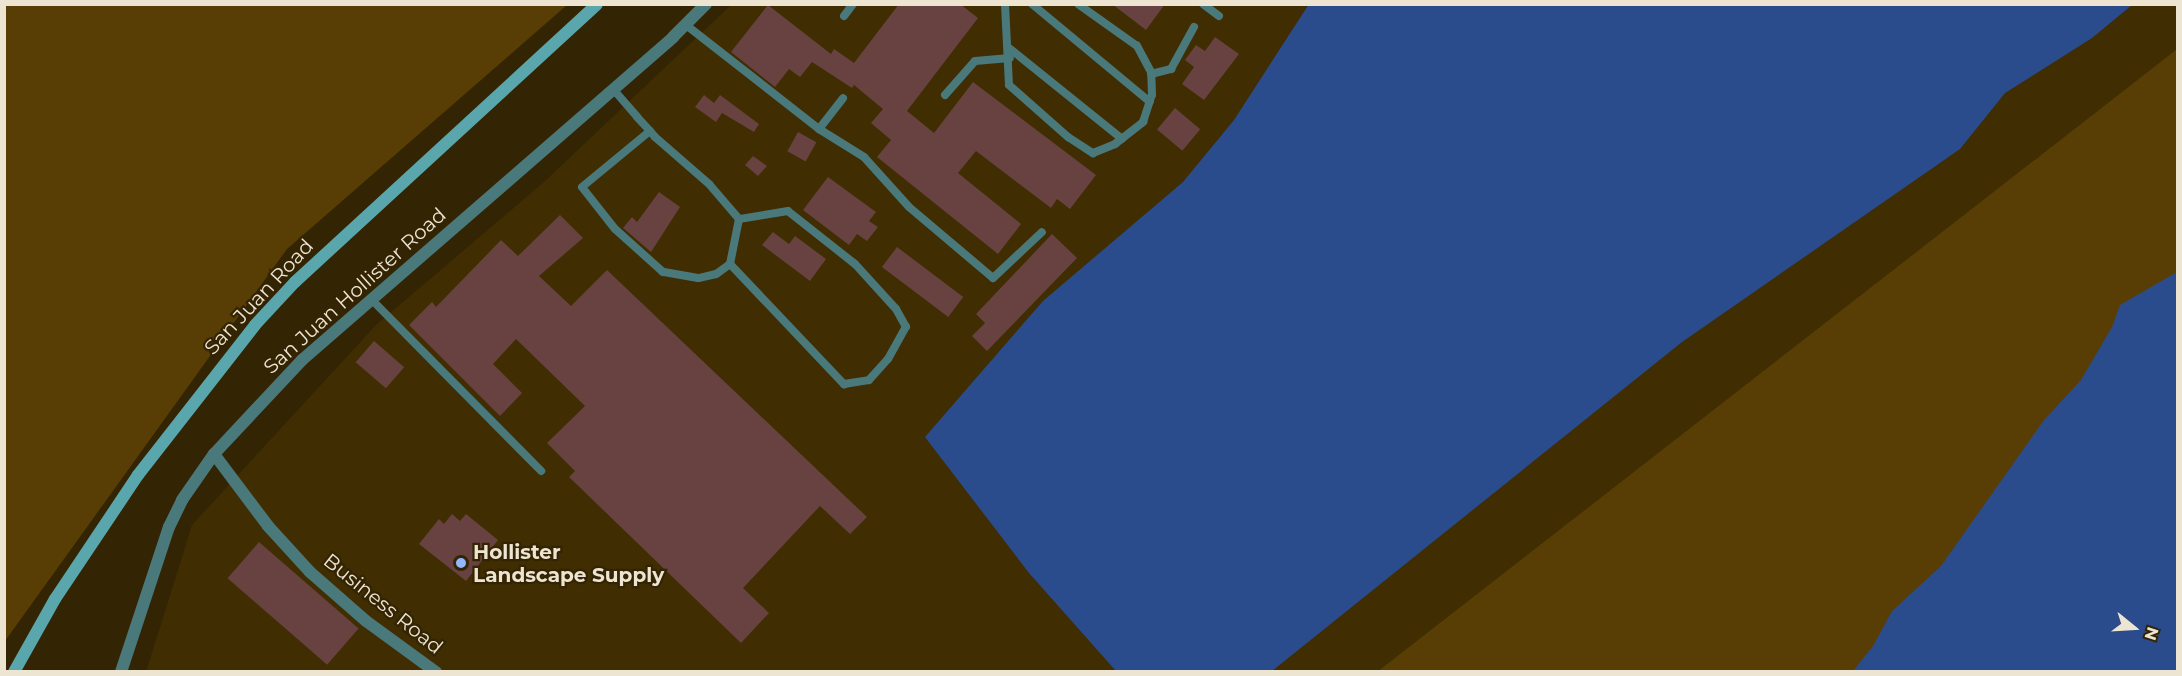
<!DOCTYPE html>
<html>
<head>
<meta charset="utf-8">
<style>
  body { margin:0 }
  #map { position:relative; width:2182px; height:676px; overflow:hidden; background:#332403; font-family:Montserrat,sans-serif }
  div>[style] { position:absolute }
  .built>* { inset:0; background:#402d02 }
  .green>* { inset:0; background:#583e04 }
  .water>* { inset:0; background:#2a4c8d }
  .building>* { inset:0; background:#674240; transform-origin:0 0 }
  .service>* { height:8px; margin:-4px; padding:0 4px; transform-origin:4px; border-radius:4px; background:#4a797c }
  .minor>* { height:12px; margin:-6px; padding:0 6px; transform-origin:6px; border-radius:6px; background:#4a797c }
  .secondary>* { height:12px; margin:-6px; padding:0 6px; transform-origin:6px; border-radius:6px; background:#59a7ad }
  .dots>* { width:16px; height:16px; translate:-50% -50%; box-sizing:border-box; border:3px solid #332403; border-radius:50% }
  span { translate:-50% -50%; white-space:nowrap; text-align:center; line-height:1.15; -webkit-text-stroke:4.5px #332403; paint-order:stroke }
  .street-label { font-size:20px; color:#eee4d2 }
  .poi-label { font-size:20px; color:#eee4d2; font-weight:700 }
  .left { translate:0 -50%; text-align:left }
  .frame { position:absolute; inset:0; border:6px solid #eee4d2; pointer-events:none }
  .north { position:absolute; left:2104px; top:598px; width:60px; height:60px; -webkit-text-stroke:4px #332403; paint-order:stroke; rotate:108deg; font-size:16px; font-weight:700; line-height:24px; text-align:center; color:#eee4d2 }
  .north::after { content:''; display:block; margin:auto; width:21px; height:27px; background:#eee4d2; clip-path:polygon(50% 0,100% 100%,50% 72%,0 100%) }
</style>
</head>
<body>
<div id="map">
  <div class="built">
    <div style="clip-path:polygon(731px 5px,2177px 5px,2177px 49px,1378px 671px,146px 672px,192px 525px,376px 325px,544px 182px)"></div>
  </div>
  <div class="green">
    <div style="clip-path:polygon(5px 4px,567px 5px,287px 249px,5px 641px)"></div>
    <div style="clip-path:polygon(2177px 49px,2177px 671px,1378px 671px)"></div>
  </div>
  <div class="water">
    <div style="clip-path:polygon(1309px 4px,2132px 4px,2132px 5px,2092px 38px,2005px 93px,1960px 149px,1682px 342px,1272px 671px,1116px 671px,1029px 573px,925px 437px,1043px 301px,1183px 182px,1234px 120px)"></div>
    <div style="clip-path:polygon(2177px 272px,2177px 671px,1853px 671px,1873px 646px,1892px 611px,1941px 566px,2044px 420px,2081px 380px,2112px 327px,2120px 305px)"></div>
  </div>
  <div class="building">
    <div style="clip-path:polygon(899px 4px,960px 4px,978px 18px,907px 111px,934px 133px,973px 82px,1096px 175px,1070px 209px,1057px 199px,1051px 208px,976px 151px,958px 173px,1021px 224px,998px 254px,877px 157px,891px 140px,871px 123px,883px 109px,854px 85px,852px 88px,812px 62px,800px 77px,789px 69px,775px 87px,731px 52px,768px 5px,831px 54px,834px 49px,854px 63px)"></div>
    <div style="clip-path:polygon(1112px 4px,1165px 4px,1146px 30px)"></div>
    <div style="clip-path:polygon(1215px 37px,1239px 54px,1204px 100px,1182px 84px,1194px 67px,1185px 60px,1196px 45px,1205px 51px)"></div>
    <div style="clip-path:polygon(704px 95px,714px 103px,720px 95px,759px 124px,754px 132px,722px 113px,716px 122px,695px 107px)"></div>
    <div style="left:1175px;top:108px;width:33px;height:28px;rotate:40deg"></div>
    <div style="left:798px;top:132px;width:21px;height:22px;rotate:29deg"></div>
    <div style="clip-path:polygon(753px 156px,767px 166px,758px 176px,745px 165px)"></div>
    <div style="clip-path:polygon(828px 177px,876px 212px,869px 221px,878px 227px,867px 241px,857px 234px,849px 245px,803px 210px)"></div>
    <div style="clip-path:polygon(659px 192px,680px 207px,651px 252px,623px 228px,632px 217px,637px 222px)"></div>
    <div style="clip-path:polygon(560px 215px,583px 238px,539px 276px,571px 306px,607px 270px,867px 517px,850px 534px,820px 506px,743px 588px,769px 613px,741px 643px,569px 477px,575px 471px,547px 443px,585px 406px,516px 339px,493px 364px,522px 393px,500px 416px,409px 325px,432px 302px,436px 307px,501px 240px,518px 256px)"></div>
    <div style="clip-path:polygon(773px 232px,789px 244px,795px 236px,826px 259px,810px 281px,762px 245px)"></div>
    <div style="clip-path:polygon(1052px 234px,1077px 258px,987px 351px,972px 336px,985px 323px,976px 314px)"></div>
    <div style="left:897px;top:247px;width:83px;height:25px;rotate:37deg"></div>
    <div style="left:374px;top:341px;width:40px;height:28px;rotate:41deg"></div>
    <div style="clip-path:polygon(452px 514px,460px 521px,466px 514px,498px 540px,466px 581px,419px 544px,439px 519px,444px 524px)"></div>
    <div style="left:259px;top:542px;width:132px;height:48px;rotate:41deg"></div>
  </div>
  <div class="service">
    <div style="left:1005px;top:4px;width:81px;rotate:87.2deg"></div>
    <div style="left:1009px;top:85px;width:79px;rotate:41.4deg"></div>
    <div style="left:1068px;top:137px;width:30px;rotate:33deg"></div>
    <div style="left:1093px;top:153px;width:24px;rotate:-22deg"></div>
    <div style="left:1115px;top:144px;width:36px;rotate:-38deg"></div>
    <div style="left:1143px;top:122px;width:28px;rotate:-72deg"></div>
    <div style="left:1152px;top:95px;width:23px;rotate:-92deg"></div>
    <div style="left:1151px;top:72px;width:30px;rotate:-118deg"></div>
    <div style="left:1137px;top:46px;width:72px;rotate:-144.6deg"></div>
    <div style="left:1032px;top:4px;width:153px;rotate:39.7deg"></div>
    <div style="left:1203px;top:4px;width:20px;rotate:37deg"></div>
    <div style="left:844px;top:16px;width:15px;rotate:-53deg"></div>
    <div style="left:686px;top:25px;width:169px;rotate:38deg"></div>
    <div style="left:819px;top:129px;width:39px;rotate:-52deg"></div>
    <div style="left:1009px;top:48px;width:145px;rotate:38.8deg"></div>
    <div style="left:1151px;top:74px;width:21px;rotate:-14deg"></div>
    <div style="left:1171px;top:69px;width:48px;rotate:-61.3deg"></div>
    <div style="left:613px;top:89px;width:37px;rotate:49deg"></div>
    <div style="left:637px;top:117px;width:19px;rotate:47deg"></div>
    <div style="left:650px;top:131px;width:8px;rotate:50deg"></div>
    <div style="left:655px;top:137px;width:72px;rotate:41deg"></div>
    <div style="left:709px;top:184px;width:46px;rotate:49.4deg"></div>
    <div style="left:739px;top:219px;width:46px;rotate:101.3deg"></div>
    <div style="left:730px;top:264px;width:17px;rotate:144deg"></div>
    <div style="left:716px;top:274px;width:18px;rotate:167deg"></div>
    <div style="left:698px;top:278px;width:36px;rotate:-170deg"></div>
    <div style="left:663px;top:272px;width:64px;rotate:-138.1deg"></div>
    <div style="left:615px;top:229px;width:53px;rotate:-128.2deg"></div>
    <div style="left:582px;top:187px;width:88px;rotate:-39.5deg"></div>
    <div style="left:945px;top:95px;width:45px;rotate:-48.6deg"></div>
    <div style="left:975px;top:61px;width:35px;rotate:-5deg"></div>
    <div style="left:819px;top:129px;width:53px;rotate:31.9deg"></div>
    <div style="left:864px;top:157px;width:67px;rotate:48deg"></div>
    <div style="left:909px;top:207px;width:110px;rotate:40.2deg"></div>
    <div style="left:993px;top:278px;width:67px;rotate:-43.2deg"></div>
    <div style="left:730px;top:264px;width:166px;rotate:46.5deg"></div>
    <div style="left:844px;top:384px;width:25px;rotate:-9deg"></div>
    <div style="left:869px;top:380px;width:28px;rotate:-48deg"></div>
    <div style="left:888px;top:359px;width:37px;rotate:-61deg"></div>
    <div style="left:906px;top:327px;width:21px;rotate:-119deg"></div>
    <div style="left:896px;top:309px;width:61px;rotate:-132.3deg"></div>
    <div style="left:855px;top:264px;width:85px;rotate:-141.7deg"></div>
    <div style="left:788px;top:211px;width:50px;rotate:170.7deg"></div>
    <div style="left:371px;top:299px;width:242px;rotate:45.3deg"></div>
  </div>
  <div class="minor">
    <div style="left:214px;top:454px;width:90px;rotate:53.1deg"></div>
    <div style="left:268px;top:526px;width:62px;rotate:47.6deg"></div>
    <div style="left:310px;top:572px;width:74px;rotate:41.2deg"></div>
    <div style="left:366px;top:621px;width:87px;rotate:36.1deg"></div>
    <div style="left:121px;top:672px;width:153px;rotate:-71.7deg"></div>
    <div style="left:169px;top:527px;width:30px;rotate:-64deg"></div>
    <div style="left:182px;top:500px;width:56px;rotate:-55.2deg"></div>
    <div style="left:214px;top:454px;width:129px;rotate:-46.9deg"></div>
    <div style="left:302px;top:360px;width:492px;rotate:-41deg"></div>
    <div style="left:673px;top:37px;width:47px;rotate:-45deg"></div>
  </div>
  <div class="secondary">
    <div style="left:14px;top:672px;width:84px;rotate:-60.7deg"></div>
    <div style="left:55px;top:599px;width:149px;rotate:-56.2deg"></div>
    <div style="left:138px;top:475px;width:190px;rotate:-52deg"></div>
    <div style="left:255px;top:325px;width:59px;rotate:-47.1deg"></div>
    <div style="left:295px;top:282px;width:410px;rotate:-42.6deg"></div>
  </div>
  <div class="dots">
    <div style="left:461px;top:563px;background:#91b8fd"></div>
  </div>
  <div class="street-label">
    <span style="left:355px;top:291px;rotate:-42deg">San Juan Hollister Road</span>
    <span style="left:259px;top:297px;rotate:-47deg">San Juan Road</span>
    <span style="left:383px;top:604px;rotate:39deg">Business Road</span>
  </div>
  <div class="poi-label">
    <span class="left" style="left:473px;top:564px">Hollister<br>Landscape Supply</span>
  </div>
  <div class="frame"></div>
  <div class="north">N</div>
</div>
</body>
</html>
